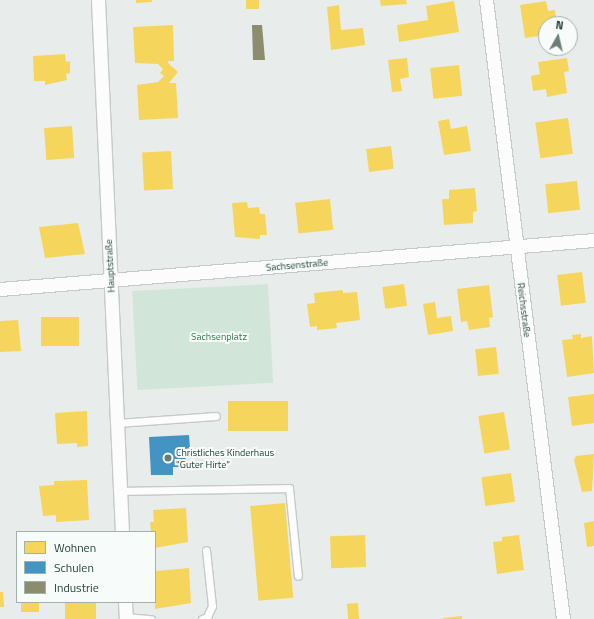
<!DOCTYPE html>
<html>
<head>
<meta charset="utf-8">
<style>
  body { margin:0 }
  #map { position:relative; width:594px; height:619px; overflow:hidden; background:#e8edeb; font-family:"Titillium Web",sans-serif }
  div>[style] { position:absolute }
  .green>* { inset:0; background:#d1e6d8; transform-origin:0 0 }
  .homes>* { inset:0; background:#f6d55c; transform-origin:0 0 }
  .schools>* { inset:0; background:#4393c3 }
  .industry>* { inset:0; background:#8c8c6e }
  .roads { filter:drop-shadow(1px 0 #c5cac8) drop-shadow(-1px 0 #c5cac8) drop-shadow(0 1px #c5cac8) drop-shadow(0 -1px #c5cac8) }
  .service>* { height:7px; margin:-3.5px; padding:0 3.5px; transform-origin:3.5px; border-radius:3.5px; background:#fcfcfc }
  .minor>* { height:13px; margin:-6.5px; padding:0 6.5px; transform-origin:6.5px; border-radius:6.5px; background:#fcfcfc }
  .dots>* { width:11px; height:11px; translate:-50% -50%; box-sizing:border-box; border:2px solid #f7fbf9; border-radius:50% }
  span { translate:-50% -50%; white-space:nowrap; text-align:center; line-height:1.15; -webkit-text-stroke:4px #f7fbf9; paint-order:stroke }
  .street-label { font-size:10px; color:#24423a }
  .park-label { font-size:10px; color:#2d7a4b }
  .poi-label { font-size:10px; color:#24423a }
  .left { translate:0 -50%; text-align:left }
  .legend { position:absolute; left:16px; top:531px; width:140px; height:72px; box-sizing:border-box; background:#f7fbf9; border:1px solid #a3b1ad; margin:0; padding:5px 7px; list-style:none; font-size:12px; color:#24423a }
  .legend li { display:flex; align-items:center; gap:8px; height:20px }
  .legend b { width:20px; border:1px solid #a3b1ad }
  .north { position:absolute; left:538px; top:16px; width:40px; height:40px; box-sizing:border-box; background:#f7fbf9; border:1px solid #a3b1ad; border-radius:50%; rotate:8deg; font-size:11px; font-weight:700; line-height:16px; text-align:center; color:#24423a }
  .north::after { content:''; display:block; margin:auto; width:14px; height:18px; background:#697e78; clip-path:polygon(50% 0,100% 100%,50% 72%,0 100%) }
</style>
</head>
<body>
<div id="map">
  <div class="green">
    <div style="left:268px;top:284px;width:99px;height:136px;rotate:87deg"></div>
  </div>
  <div class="homes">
    <div style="clip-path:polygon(136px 0,152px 0,152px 2px,136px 3px)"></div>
    <div style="left:246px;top:0;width:13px;height:9px"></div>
    <div style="clip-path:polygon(380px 0,406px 0,407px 4px,381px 6px)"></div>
    <div style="clip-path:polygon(454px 1px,459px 32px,399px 42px,397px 25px,428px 20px,426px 6px)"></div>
    <div style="clip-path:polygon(546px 1px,548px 11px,555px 10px,557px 23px,546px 24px,546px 35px,525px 38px,520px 5px)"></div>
    <div style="clip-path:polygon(339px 5px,341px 30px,363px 28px,365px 45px,331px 50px,327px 7px)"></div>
    <div style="clip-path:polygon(173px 25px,174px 61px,168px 61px,168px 63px,178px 72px,169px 83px,176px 83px,178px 118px,139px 120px,137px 85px,158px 82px,164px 76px,160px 73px,163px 69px,158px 64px,135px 63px,133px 27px)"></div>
    <div style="clip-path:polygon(65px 54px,66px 62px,70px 61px,70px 73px,66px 74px,67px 80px,45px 85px,45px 81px,34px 81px,33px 56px)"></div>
    <div style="clip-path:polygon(407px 58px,409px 77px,400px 79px,402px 91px,392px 92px,388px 60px)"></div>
    <div style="clip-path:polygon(567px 58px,569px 71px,564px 72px,567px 93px,547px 97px,546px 89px,533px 91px,531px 76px,540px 74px,538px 62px)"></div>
    <div style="left:459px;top:65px;width:31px;height:29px;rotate:84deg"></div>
    <div style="left:568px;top:118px;width:36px;height:33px;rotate:82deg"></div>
    <div style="clip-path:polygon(449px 119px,451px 129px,467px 126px,471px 151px,444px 155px,438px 121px)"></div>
    <div style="left:72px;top:126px;width:32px;height:28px;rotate:86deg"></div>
    <div style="left:391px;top:146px;width:23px;height:25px;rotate:83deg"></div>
    <div style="left:171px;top:151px;width:38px;height:29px;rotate:87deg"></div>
    <div style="left:577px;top:181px;width:29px;height:32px;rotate:84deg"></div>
    <div style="clip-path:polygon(475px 188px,477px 211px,473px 212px,473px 223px,444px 225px,442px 199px,449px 199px,449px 190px)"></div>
    <div style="left:330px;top:199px;width:31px;height:35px;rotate:84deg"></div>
    <div style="clip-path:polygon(247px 202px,248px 208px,259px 207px,260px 214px,265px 214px,267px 235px,260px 235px,260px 239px,235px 237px,232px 203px)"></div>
    <div style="clip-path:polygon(78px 223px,85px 254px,45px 258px,39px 227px)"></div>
    <div style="left:582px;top:272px;width:31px;height:25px;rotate:83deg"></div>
    <div style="left:404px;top:284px;width:22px;height:22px;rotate:82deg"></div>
    <div style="clip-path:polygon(489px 285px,493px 317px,489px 318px,490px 327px,469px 330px,467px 321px,461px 322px,457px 289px)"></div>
    <div style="clip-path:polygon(343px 290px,343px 293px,357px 292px,360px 320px,336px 323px,337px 328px,317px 330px,317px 326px,310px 327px,307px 304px,315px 303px,314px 293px)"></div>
    <div style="clip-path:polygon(435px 302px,437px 318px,451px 316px,453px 331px,428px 335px,423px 304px)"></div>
    <div style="left:41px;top:317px;width:38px;height:29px"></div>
    <div style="clip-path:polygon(18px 320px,21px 351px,0 352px,0 321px)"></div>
    <div style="clip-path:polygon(581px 334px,581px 338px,592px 336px,594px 373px,567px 377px,562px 340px,573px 339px,572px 335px)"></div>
    <div style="left:496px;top:347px;width:27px;height:21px;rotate:84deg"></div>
    <div style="clip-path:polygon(594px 394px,594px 423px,572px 426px,568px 397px)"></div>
    <div style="left:288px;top:401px;width:30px;height:60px;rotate:90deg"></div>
    <div style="clip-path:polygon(87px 411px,88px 446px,77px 447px,77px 443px,57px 444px,55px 413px)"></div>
    <div style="left:504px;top:412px;width:38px;height:26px;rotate:81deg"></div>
    <div style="clip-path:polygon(594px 454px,592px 491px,582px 492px,574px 460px,576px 456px)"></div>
    <div style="left:511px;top:473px;width:29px;height:30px;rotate:82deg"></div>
    <div style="clip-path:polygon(87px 480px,89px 520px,56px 522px,56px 515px,43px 516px,39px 486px,54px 485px,54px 481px)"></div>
    <div style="left:285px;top:503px;width:95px;height:35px;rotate:85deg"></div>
    <div style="clip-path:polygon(186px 508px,188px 542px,155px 548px,155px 532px,151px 532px,150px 522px,154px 522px,153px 510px)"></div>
    <div style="clip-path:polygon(594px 521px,594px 546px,587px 547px,584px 523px)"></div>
    <div style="left:365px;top:535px;width:32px;height:35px;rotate:88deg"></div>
    <div style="clip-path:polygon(519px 535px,524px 570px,497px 574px,493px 542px,502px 541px,502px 537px)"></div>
    <div style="clip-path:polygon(189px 568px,191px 603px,155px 609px,156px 571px)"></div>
    <div style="clip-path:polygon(0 592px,3px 592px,4px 607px,0 607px)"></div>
    <div style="left:21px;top:602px;width:18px;height:10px"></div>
    <div style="left:65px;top:602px;width:31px;height:17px"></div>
    <div style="left:358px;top:603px;width:16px;height:11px;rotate:86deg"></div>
    <div style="clip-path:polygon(462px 616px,462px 619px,443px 619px,443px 618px)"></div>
  </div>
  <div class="schools">
    <div style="clip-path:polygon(189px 435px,190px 448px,185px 449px,186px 467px,173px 467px,173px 475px,151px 475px,149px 437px)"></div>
  </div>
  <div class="industry">
    <div style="clip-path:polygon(252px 25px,262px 25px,265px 60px,253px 60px)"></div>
  </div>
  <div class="roads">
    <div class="service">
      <div style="left:117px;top:423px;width:99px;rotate:-4deg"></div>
      <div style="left:120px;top:491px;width:169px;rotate:-1deg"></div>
      <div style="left:289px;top:488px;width:88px;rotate:84.2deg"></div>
      <div style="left:126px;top:617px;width:25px;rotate:5deg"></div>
      <div style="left:202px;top:619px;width:5px;rotate:-22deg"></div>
      <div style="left:207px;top:617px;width:12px;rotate:-66deg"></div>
      <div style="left:212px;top:606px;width:56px;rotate:-96.1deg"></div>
    </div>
    <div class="minor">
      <div style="left:98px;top:0;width:533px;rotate:87.42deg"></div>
      <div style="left:486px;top:0;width:624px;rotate:82.91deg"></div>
      <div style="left:0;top:289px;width:596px;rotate:-4.72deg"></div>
      <div style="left:125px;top:602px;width:17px;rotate:87deg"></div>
    </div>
  </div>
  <div class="dots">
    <div style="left:168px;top:458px;background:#697e78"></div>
  </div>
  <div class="street-label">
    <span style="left:297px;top:265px;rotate:-5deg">Sachsenstraße</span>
    <span style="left:110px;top:266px;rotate:-93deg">Hauptstraße</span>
    <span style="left:524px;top:310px;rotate:83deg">Reichsstraße</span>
  </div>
  <div class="park-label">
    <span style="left:219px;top:337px">Sachsenplatz</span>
  </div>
  <div class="poi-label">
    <span class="left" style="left:176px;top:458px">Christliches Kinderhaus<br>"Guter Hirte"</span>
  </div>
  <ul class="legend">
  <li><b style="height:11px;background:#f6d55c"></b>Wohnen</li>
  <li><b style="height:11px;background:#4393c3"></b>Schulen</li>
  <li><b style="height:11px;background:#8c8c6e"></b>Industrie</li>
  </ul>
  <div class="north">N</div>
</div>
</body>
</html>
